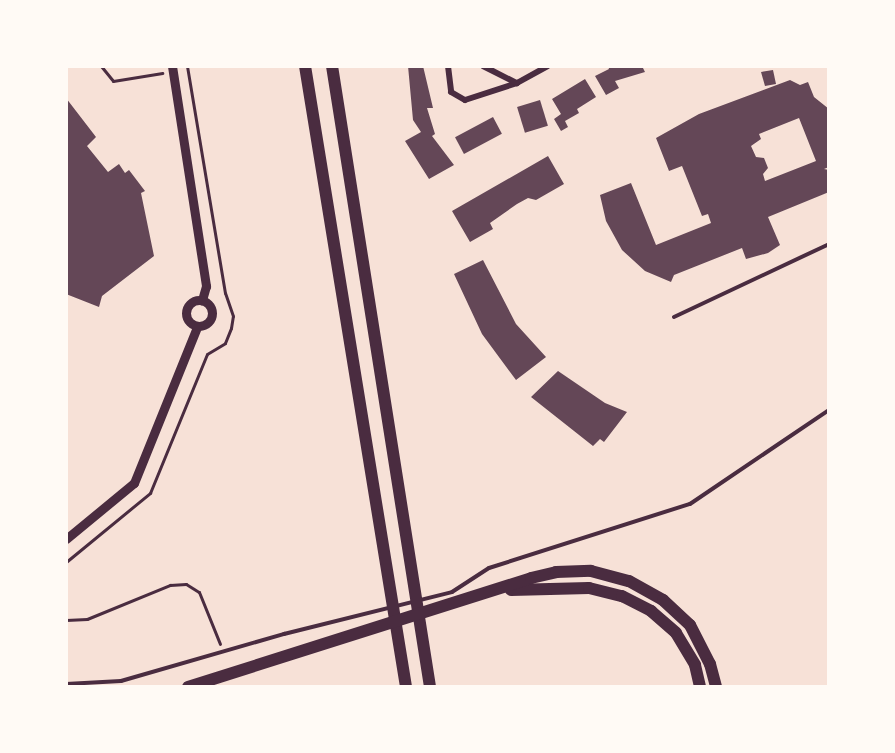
<!DOCTYPE html>
<html>
<head>
<meta charset="utf-8">
<style>
  body { margin:0 }
  #map { position:relative; width:895px; height:753px; overflow:hidden; background:#f7e1d7; font-family:Signika,sans-serif }
  div>[style] { position:absolute }
  .building>* { inset:0; background:#644757; transform-origin:0 0 }
  .path>* { height:3px; margin:-1.5px; padding:0 1.5px; transform-origin:1.5px; border-radius:1.5px; background:#4a2c40 }
  .service>* { height:4px; margin:-2px; padding:0 2px; transform-origin:2px; border-radius:2px; background:#4a2c40 }
  .minor>* { height:6px; margin:-3px; padding:0 3px; transform-origin:3px; border-radius:3px; background:#4a2c40 }
  .tertiary>* { height:9px; margin:-4.5px; padding:0 4.5px; transform-origin:4.5px; border-radius:4.5px; background:#4a2c40 }
  .tertiary>.ring { margin:-4.5px; padding:0; box-sizing:content-box; background:none; border:9px solid #4a2c40; border-radius:50% }
  .trunk>* { height:12px; margin:-6px; padding:0 6px; transform-origin:6px; border-radius:6px; background:#4a2c40 }
  span { translate:-50% -50%; white-space:nowrap; text-align:center; line-height:1.15; -webkit-text-stroke:4.5px #fffaf5; paint-order:stroke }
  .frame { position:absolute; inset:0; border:68px solid #fffaf5; pointer-events:none }
</style>
</head>
<body>
<div id="map">
  <div class="building">
    <div style="clip-path:polygon(408px 66px,423px 66px,433px 108px,427px 108px,435px 134px,432px 136px,454px 165px,429px 179px,405px 141px,421px 132px,413px 120px)"></div>
    <div style="clip-path:polygon(608px 66px,642px 66px,645px 72px,615px 81px,619px 88px,606px 95px,595px 76px,609px 69px)"></div>
    <div style="clip-path:polygon(773px 70px,776px 84px,765px 86px,761px 72px)"></div>
    <div style="clip-path:polygon(585px 79px,596px 97px,577px 109px,579px 113px,565px 121px,568px 127px,561px 131px,554px 119px,561px 114px,552px 99px)"></div>
    <div style="clip-path:polygon(evenodd,790px 80px,800px 85px,808px 82px,814px 97px,829px 109px,829px 167px,824px 169px,829px 170px,829px 192px,768px 217px,780px 245px,768px 253px,746px 259px,742px 248px,674px 275px,671px 282px,645px 271px,622px 250px,606px 221px,600px 195px,631px 183px,656px 245px,711px 223px,708px 214px,702px 216px,682px 166px,669px 171px,656px 138px,699px 114px,790px 80px,799px 118px,816px 161px,765px 181px,763px 174px,768px 168px,764px 158px,756px 157px,751px 146px,761px 139px,759px 134px,799px 118px)"></div>
    <div style="clip-path:polygon(66px 98px,96px 137px,87px 146px,108px 172px,119px 164px,125px 173px,129px 170px,145px 191px,141px 193px,154px 256px,102px 296px,99px 307px,66px 294px)"></div>
    <div style="left:540px;top:100px;width:27px;height:24px;rotate:73deg"></div>
    <div style="left:493px;top:117px;width:19px;height:43px;rotate:62deg"></div>
    <div style="clip-path:polygon(548px 156px,564px 184px,536px 200px,528px 198px,517px 204px,490px 223px,493px 229px,470px 242px,452px 211px)"></div>
    <div style="clip-path:polygon(483px 260px,516px 324px,546px 357px,516px 380px,482px 334px,454px 274px)"></div>
    <div style="clip-path:polygon(558px 371px,605px 403px,627px 412px,604px 442px,600px 439px,593px 446px,531px 397px)"></div>
  </div>
  <div class="path">
    <div style="left:101px;top:66px;width:19px;rotate:51deg"></div>
    <div style="left:113px;top:81px;width:50px;rotate:-9.3deg"></div>
    <div style="left:66px;top:562px;width:109px;rotate:-39.4deg"></div>
    <div style="left:150px;top:493px;width:150px;rotate:-67.7deg"></div>
    <div style="left:207px;top:354px;width:21px;rotate:-31deg"></div>
    <div style="left:225px;top:343px;width:16px;rotate:-68deg"></div>
    <div style="left:231px;top:328px;width:12px;rotate:-81deg"></div>
    <div style="left:233px;top:316px;width:24px;rotate:-109deg"></div>
    <div style="left:225px;top:293px;width:230px;rotate:-99.5deg"></div>
    <div style="left:66px;top:620px;width:21px;rotate:-3deg"></div>
    <div style="left:87px;top:619px;width:90px;rotate:-22.3deg"></div>
    <div style="left:170px;top:585px;width:16px;rotate:-4deg"></div>
    <div style="left:186px;top:584px;width:15px;rotate:32deg"></div>
    <div style="left:199px;top:592px;width:56px;rotate:68deg"></div>
  </div>
  <div class="service">
    <div style="left:674px;top:317px;width:171px;rotate:-25.2deg"></div>
    <div style="left:66px;top:684px;width:55px;rotate:-3.1deg"></div>
    <div style="left:121px;top:681px;width:170px;rotate:-16.1deg"></div>
    <div style="left:284px;top:634px;width:173px;rotate:-14deg"></div>
    <div style="left:452px;top:592px;width:44px;rotate:-33deg"></div>
    <div style="left:489px;top:568px;width:211px;rotate:-17.7deg"></div>
    <div style="left:690px;top:504px;width:168px;rotate:-34.1deg"></div>
  </div>
  <div class="minor">
    <div style="left:448px;top:66px;width:26px;rotate:83deg"></div>
    <div style="left:451px;top:92px;width:16px;rotate:30deg"></div>
    <div style="left:465px;top:100px;width:55px;rotate:-18.1deg"></div>
    <div style="left:517px;top:83px;width:35px;rotate:-29deg"></div>
    <div style="left:483px;top:66px;width:38px;rotate:27deg"></div>
  </div>
  <div class="tertiary">
    <div style="left:172px;top:66px;width:223px;rotate:81.2deg"></div>
    <div style="left:206px;top:286px;width:15px;rotate:106deg"></div>
    <div class="ring" style="left:186px;top:300px;width:17px;height:17px"></div>
    <div style="left:66px;top:539px;width:88px;rotate:-39.5deg"></div>
    <div style="left:134px;top:483px;width:168px;rotate:-68deg"></div>
  </div>
  <div class="trunk">
    <div style="left:305px;top:66px;width:629px;rotate:80.76deg"></div>
    <div style="left:332px;top:66px;width:629px;rotate:81.03deg"></div>
    <div style="left:511px;top:590px;width:78px;rotate:-1.5deg"></div>
    <div style="left:589px;top:588px;width:34px;rotate:14deg"></div>
    <div style="left:622px;top:596px;width:33px;rotate:27deg"></div>
    <div style="left:651px;top:611px;width:33px;rotate:41deg"></div>
    <div style="left:676px;top:633px;width:37px;rotate:59deg"></div>
    <div style="left:695px;top:665px;width:23px;rotate:77deg"></div>
    <div style="left:188px;top:687px;width:360px;rotate:-17.6deg"></div>
    <div style="left:531px;top:578px;width:26px;rotate:-13deg"></div>
    <div style="left:556px;top:572px;width:35px;rotate:-2deg"></div>
    <div style="left:591px;top:571px;width:39px;rotate:15deg"></div>
    <div style="left:629px;top:581px;width:39px;rotate:29deg"></div>
    <div style="left:663px;top:600px;width:37px;rotate:43deg"></div>
    <div style="left:690px;top:625px;width:44px;rotate:62.9deg"></div>
    <div style="left:710px;top:664px;width:24px;rotate:75deg"></div>
  </div>
  <div class="frame"></div>
</div>
</body>
</html>
